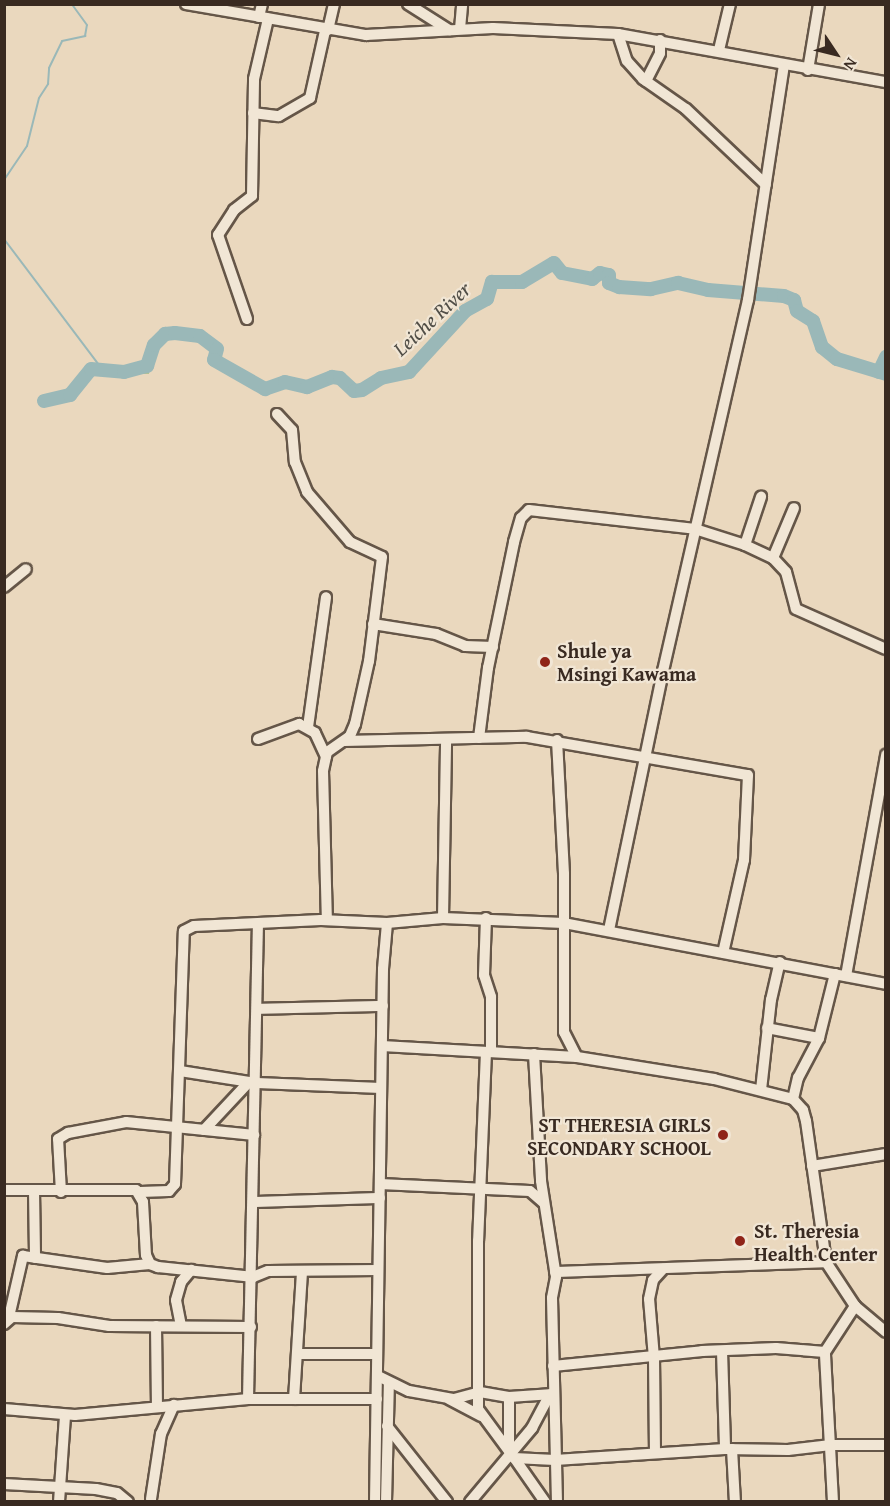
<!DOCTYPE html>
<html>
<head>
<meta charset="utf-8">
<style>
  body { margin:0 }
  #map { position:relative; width:890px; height:1506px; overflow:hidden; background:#ead8be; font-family:"Gentium Book Plus",serif }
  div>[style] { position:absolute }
  .green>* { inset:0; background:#b1c095 }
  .stream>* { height:2px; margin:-1px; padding:0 1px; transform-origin:1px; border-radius:1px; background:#9ab8b8 }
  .river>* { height:14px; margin:-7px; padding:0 7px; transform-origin:7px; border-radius:7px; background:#9ab8b8 }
  .roads { filter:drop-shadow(2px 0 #655648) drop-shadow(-2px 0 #655648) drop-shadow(0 2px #655648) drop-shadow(0 -2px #655648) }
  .minor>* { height:10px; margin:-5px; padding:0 5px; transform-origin:5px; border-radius:5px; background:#f1e6d5 }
  .dots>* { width:16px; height:16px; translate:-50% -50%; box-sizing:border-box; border:3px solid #f1e6d5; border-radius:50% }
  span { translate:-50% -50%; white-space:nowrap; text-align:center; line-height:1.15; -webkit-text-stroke:4.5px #f1e6d5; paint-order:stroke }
  .poi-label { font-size:20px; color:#392a21; font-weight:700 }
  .left { translate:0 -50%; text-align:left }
  .right { translate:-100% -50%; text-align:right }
  .water-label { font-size:21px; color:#514e47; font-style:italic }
  .frame { position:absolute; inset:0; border:6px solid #392a21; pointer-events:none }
  .north { position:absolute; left:806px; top:24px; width:60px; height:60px; -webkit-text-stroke:4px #f1e6d5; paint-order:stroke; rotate:125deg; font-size:16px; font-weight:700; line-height:24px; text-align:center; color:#392a21 }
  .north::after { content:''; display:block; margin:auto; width:21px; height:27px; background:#392a21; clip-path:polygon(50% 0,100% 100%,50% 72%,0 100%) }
</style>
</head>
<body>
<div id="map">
  <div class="green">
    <div style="clip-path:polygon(151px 346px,149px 374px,138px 374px,136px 370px,129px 377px,122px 376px,124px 368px,143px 362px)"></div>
  </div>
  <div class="stream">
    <div style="left:4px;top:180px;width:41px;rotate:-55.9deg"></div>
    <div style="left:27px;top:146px;width:49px;rotate:-76deg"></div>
    <div style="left:39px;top:98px;width:17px;rotate:-57deg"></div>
    <div style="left:48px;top:84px;width:16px;rotate:-86deg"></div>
    <div style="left:49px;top:68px;width:30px;rotate:-64deg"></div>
    <div style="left:62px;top:41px;width:24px;rotate:-12deg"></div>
    <div style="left:85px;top:36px;width:11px;rotate:-80deg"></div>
    <div style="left:87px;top:25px;width:26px;rotate:-126deg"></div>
    <div style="left:4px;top:239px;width:163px;rotate:53deg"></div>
  </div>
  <div class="river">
    <div style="left:879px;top:372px;width:17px;rotate:-65deg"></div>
    <div style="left:44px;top:401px;width:27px;rotate:-13deg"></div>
    <div style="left:70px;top:395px;width:33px;rotate:-51deg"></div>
    <div style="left:91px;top:369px;width:33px;rotate:5deg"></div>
    <div style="left:124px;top:372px;width:24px;rotate:-15deg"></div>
    <div style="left:147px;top:366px;width:22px;rotate:-72deg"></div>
    <div style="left:154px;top:345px;width:16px;rotate:-45deg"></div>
    <div style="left:165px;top:334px;width:10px;rotate:-6deg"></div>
    <div style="left:175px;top:333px;width:25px;rotate:7deg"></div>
    <div style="left:200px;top:336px;width:21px;rotate:37deg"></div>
    <div style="left:217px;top:349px;width:11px;rotate:105deg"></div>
    <div style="left:214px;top:360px;width:59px;rotate:29.6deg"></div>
    <div style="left:265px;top:389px;width:21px;rotate:-19deg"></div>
    <div style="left:285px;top:382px;width:23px;rotate:13deg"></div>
    <div style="left:307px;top:387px;width:27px;rotate:-22deg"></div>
    <div style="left:332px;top:377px;width:8px;rotate:7deg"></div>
    <div style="left:340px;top:378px;width:19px;rotate:43deg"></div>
    <div style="left:354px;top:391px;width:8px;rotate:-7deg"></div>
    <div style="left:362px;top:390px;width:22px;rotate:-32deg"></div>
    <div style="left:381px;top:378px;width:29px;rotate:-12deg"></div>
    <div style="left:409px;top:372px;width:83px;rotate:-47.4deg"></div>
    <div style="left:465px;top:311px;width:25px;rotate:-29deg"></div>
    <div style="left:487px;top:299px;width:18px;rotate:-74deg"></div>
    <div style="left:492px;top:282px;width:30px"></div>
    <div style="left:522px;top:282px;width:37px;rotate:-31deg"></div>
    <div style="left:554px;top:263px;width:13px;rotate:51deg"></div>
    <div style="left:562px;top:273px;width:31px;rotate:11deg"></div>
    <div style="left:592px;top:279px;width:10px;rotate:-37deg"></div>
    <div style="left:600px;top:273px;width:9px;rotate:13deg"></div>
    <div style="left:609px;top:275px;width:8px;rotate:90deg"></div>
    <div style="left:609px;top:283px;width:11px;rotate:22deg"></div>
    <div style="left:619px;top:287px;width:32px;rotate:4deg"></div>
    <div style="left:651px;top:289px;width:28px;rotate:-13deg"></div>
    <div style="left:678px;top:283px;width:31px;rotate:13deg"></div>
    <div style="left:708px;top:290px;width:76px;rotate:4.5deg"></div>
    <div style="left:784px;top:296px;width:11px;rotate:22deg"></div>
    <div style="left:794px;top:300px;width:11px;rotate:75deg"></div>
    <div style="left:797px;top:311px;width:19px;rotate:32deg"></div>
    <div style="left:813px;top:321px;width:28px;rotate:71deg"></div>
    <div style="left:822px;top:347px;width:19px;rotate:39deg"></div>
    <div style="left:837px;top:359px;width:51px;rotate:17deg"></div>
  </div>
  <div class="roads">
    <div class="minor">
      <div style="left:186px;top:4px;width:183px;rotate:9.8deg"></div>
      <div style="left:366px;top:35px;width:127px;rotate:-3.2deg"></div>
      <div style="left:493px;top:28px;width:125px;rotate:2.7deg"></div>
      <div style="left:618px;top:34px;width:272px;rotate:10.2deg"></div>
      <div style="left:408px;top:4px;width:49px;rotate:32.4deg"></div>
      <div style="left:259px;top:17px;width:13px;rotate:-77deg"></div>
      <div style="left:460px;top:29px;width:25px;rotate:-85deg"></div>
      <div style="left:328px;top:30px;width:27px;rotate:-77deg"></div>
      <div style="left:618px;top:34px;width:28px;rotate:72deg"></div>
      <div style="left:627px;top:61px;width:24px;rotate:48deg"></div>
      <div style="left:643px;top:79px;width:52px;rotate:34.9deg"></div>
      <div style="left:686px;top:109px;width:110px;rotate:43.5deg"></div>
      <div style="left:719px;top:50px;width:47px;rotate:-76.6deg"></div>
      <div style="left:808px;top:70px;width:67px;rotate:-80.5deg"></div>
      <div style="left:646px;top:81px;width:31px;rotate:-63deg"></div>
      <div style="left:660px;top:53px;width:13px;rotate:-90deg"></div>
      <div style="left:253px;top:113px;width:26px;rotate:7deg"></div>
      <div style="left:279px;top:116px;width:36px;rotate:-30deg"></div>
      <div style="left:310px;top:98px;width:69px;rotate:-77.4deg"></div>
      <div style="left:247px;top:319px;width:89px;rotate:-109deg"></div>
      <div style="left:218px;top:235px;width:30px;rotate:-57deg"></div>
      <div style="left:234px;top:210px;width:23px;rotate:-38deg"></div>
      <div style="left:252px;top:196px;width:117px;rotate:-89deg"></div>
      <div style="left:254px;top:79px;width:62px;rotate:-76.9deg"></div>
      <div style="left:277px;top:414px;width:22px;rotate:47deg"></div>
      <div style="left:292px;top:430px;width:32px;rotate:85deg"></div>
      <div style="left:295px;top:462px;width:32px;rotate:68deg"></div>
      <div style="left:307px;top:492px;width:66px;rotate:49.3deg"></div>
      <div style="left:350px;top:542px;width:35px;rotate:25deg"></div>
      <div style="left:382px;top:557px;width:105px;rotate:97.1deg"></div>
      <div style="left:369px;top:661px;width:65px;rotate:102.5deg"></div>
      <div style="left:355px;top:724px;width:13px;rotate:113deg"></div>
      <div style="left:350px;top:736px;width:28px;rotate:145deg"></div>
      <div style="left:327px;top:752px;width:19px;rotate:102deg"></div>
      <div style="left:323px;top:771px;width:149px;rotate:88.5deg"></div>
      <div style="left:745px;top:545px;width:51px;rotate:-71.6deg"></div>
      <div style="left:773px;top:558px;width:54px;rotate:-67.2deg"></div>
      <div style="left:4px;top:587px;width:28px;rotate:-39deg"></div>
      <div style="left:373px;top:624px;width:64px;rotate:9deg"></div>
      <div style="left:436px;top:634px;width:31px;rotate:22deg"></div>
      <div style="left:465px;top:646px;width:28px;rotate:2deg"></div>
      <div style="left:308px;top:727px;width:131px;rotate:-82.1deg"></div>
      <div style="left:479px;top:738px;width:71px;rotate:-82.7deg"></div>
      <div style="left:488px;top:668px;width:129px;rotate:-78.3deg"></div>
      <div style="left:514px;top:542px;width:25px;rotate:-74deg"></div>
      <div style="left:521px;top:518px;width:11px;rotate:-45deg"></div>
      <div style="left:529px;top:510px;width:167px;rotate:6.5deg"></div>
      <div style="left:695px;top:529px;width:52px;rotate:17.7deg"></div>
      <div style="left:745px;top:545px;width:31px;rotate:25deg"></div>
      <div style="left:773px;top:558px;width:19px;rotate:47deg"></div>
      <div style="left:786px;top:572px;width:38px;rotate:75deg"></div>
      <div style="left:796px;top:609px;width:98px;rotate:24deg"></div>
      <div style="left:258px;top:739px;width:44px;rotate:-20.1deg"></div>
      <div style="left:299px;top:724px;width:18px;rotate:29deg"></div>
      <div style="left:315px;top:733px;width:26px;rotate:65deg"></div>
      <div style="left:557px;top:740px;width:134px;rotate:87deg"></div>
      <div style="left:564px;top:874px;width:158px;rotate:90deg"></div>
      <div style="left:564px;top:1032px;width:28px;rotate:63deg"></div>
      <div style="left:344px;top:741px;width:183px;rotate:-1.3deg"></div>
      <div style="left:527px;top:737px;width:224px;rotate:9.8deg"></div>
      <div style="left:748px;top:775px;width:85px;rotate:92.7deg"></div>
      <div style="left:744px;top:860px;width:95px;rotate:102.7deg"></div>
      <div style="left:443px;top:918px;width:176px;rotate:-89deg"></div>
      <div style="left:486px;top:918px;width:57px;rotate:92deg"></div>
      <div style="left:484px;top:975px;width:23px;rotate:72deg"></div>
      <div style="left:491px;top:997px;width:55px;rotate:90deg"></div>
      <div style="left:609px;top:930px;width:265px;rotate:-78.2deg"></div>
      <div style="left:663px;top:671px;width:381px;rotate:-77.1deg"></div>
      <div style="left:748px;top:300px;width:237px;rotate:-81.3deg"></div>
      <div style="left:846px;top:976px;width:225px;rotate:-79.7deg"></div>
      <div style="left:257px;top:1009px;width:126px;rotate:-1.4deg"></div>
      <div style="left:767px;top:1028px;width:53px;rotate:10.9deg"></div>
      <div style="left:382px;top:1046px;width:195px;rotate:3.2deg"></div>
      <div style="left:577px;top:1057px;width:139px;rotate:9.1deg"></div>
      <div style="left:714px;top:1079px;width:81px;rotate:14.2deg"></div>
      <div style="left:793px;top:1099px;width:15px;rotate:48deg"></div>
      <div style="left:803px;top:1110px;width:11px;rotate:75deg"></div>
      <div style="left:806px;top:1121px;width:142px;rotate:81.9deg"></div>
      <div style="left:826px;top:1262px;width:53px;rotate:56.6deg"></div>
      <div style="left:855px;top:1306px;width:40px;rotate:40deg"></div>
      <div style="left:486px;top:1052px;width:189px;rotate:92.4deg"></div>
      <div style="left:478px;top:1241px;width:168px;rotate:90deg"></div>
      <div style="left:478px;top:1409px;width:61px;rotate:53.7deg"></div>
      <div style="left:514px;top:1458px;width:41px;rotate:2.8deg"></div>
      <div style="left:555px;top:1460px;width:170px;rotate:-3.7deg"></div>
      <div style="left:725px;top:1449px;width:63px;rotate:0.9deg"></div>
      <div style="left:788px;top:1450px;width:43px;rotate:-6.6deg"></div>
      <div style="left:831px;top:1445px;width:55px"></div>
      <div style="left:534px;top:1054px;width:127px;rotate:86.8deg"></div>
      <div style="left:541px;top:1181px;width:97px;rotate:81.1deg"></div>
      <div style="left:556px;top:1277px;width:21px;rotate:101deg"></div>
      <div style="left:552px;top:1298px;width:204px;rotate:88.6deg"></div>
      <div style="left:180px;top:1071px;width:78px;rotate:8.9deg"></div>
      <div style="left:257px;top:1083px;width:124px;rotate:2.3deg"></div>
      <div style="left:761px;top:1090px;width:91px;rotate:-83.7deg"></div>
      <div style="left:771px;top:1000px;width:39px;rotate:-77deg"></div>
      <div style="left:793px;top:1099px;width:22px;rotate:-77deg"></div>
      <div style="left:798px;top:1078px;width:45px;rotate:-62.3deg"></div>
      <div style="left:819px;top:1038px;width:66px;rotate:-76deg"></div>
      <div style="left:204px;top:1130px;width:64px;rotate:-46.9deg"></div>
      <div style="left:812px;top:1166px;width:75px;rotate:-9.2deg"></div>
      <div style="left:380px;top:1184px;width:150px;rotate:2.7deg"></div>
      <div style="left:530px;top:1191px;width:18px;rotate:41deg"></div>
      <div style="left:4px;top:1190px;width:132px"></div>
      <div style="left:136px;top:1190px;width:14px;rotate:60deg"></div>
      <div style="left:143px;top:1202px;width:53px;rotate:86.8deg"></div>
      <div style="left:146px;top:1255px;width:10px;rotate:66deg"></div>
      <div style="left:150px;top:1264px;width:9px;rotate:21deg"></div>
      <div style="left:158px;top:1267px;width:96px;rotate:6deg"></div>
      <div style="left:253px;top:1277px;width:16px;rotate:-22deg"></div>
      <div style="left:268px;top:1271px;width:110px;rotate:-0.5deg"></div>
      <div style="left:34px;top:1191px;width:67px;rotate:89.1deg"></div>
      <div style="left:61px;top:1192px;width:53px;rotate:-93.2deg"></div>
      <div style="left:58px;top:1139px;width:12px;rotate:-31deg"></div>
      <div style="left:68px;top:1133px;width:59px;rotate:-10.7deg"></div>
      <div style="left:126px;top:1122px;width:129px;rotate:5.8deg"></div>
      <div style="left:140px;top:1192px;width:29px;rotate:-2deg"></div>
      <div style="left:169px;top:1191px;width:9px;rotate:-49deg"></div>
      <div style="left:175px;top:1184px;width:253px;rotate:-88deg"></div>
      <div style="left:184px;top:931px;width:11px;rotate:-27deg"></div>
      <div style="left:194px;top:926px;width:127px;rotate:-2.7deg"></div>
      <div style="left:321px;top:920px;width:66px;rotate:2.6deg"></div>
      <div style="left:253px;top:1202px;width:127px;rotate:-1.8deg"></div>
      <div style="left:555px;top:1272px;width:271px;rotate:-2.1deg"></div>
      <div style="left:9px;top:1317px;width:63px;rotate:-77.1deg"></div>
      <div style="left:23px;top:1256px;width:85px;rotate:8.1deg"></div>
      <div style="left:107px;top:1268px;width:43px;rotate:-5.3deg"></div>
      <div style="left:4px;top:1324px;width:11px;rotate:-41deg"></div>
      <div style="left:12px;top:1317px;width:46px;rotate:1.2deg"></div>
      <div style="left:58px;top:1318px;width:52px;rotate:8.9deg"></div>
      <div style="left:109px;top:1326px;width:142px;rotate:0.4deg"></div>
      <div style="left:156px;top:1326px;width:80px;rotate:89.3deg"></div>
      <div style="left:181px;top:1326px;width:26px;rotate:-101deg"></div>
      <div style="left:176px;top:1300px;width:19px;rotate:-74deg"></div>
      <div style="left:181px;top:1282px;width:16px;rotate:-50deg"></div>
      <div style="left:722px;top:1351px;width:98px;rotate:88.2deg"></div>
      <div style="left:297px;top:1354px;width:80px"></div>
      <div style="left:553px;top:1366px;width:150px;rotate:-5.7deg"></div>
      <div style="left:702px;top:1351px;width:74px;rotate:-2.3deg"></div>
      <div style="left:776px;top:1348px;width:49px;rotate:4.7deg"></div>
      <div style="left:378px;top:1376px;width:34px;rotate:26deg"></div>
      <div style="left:409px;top:1391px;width:46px;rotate:10.1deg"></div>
      <div style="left:454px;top:1399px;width:27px;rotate:-15deg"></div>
      <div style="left:480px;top:1392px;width:29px;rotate:10deg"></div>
      <div style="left:509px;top:1397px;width:44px;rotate:-3.9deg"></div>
      <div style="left:248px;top:1399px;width:475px;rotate:-88.8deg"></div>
      <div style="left:294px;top:1399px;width:128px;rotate:-86.4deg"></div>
      <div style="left:449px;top:1399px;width:36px;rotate:28deg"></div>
      <div style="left:4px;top:1409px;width:71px;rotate:4.8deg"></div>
      <div style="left:75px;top:1415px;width:174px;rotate:-5.3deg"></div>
      <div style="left:248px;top:1399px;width:129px"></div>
      <div style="left:387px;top:1426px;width:97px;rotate:51.7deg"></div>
      <div style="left:509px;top:1449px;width:52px;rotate:-90deg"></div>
      <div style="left:732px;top:1449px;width:53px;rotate:86.8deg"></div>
      <div style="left:655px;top:1453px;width:95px;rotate:-90.6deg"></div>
      <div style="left:654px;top:1358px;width:59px;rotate:-94.8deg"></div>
      <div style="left:649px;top:1299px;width:19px;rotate:-78deg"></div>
      <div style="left:653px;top:1280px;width:15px;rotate:-48deg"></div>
      <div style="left:515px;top:1459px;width:52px;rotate:55.1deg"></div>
      <div style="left:4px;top:1484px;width:92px;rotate:3.1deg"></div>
      <div style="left:96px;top:1489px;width:21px;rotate:11deg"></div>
      <div style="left:117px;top:1493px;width:14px;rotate:39deg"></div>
      <div style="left:151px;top:1499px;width:66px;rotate:-81.3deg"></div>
      <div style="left:161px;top:1434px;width:32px;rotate:-66deg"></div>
      <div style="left:59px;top:1502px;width:86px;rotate:-86deg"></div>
      <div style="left:375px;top:1502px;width:533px;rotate:-89.14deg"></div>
      <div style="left:383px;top:969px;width:46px;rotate:-85deg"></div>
      <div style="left:387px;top:923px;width:56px;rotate:-5.1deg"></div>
      <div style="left:443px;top:918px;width:121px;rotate:2.4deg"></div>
      <div style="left:564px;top:923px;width:328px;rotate:10.7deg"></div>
      <div style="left:386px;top:1502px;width:119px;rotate:-88.6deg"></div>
      <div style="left:470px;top:1502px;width:97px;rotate:-50deg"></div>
      <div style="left:532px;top:1428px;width:38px;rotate:-62deg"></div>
      <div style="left:833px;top:1502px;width:150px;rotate:-93.1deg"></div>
      <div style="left:825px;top:1352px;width:55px;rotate:-56.9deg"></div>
    </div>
  </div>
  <div class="dots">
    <div style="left:545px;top:662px;background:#8f2418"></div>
    <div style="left:723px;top:1135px;background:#8f2418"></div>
    <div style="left:740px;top:1241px;background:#8f2418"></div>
  </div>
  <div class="poi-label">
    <span class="left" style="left:557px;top:662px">Shule ya<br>Msingi Kawama</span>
    <span class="right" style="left:711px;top:1136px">ST THERESIA GIRLS<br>SECONDARY SCHOOL</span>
    <span class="left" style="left:754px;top:1242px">St. Theresia<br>Health Center</span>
  </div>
  <div class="water-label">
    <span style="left:432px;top:319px;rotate:-43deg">Leiche River</span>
  </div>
  <div class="frame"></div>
  <div class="north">N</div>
</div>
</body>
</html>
